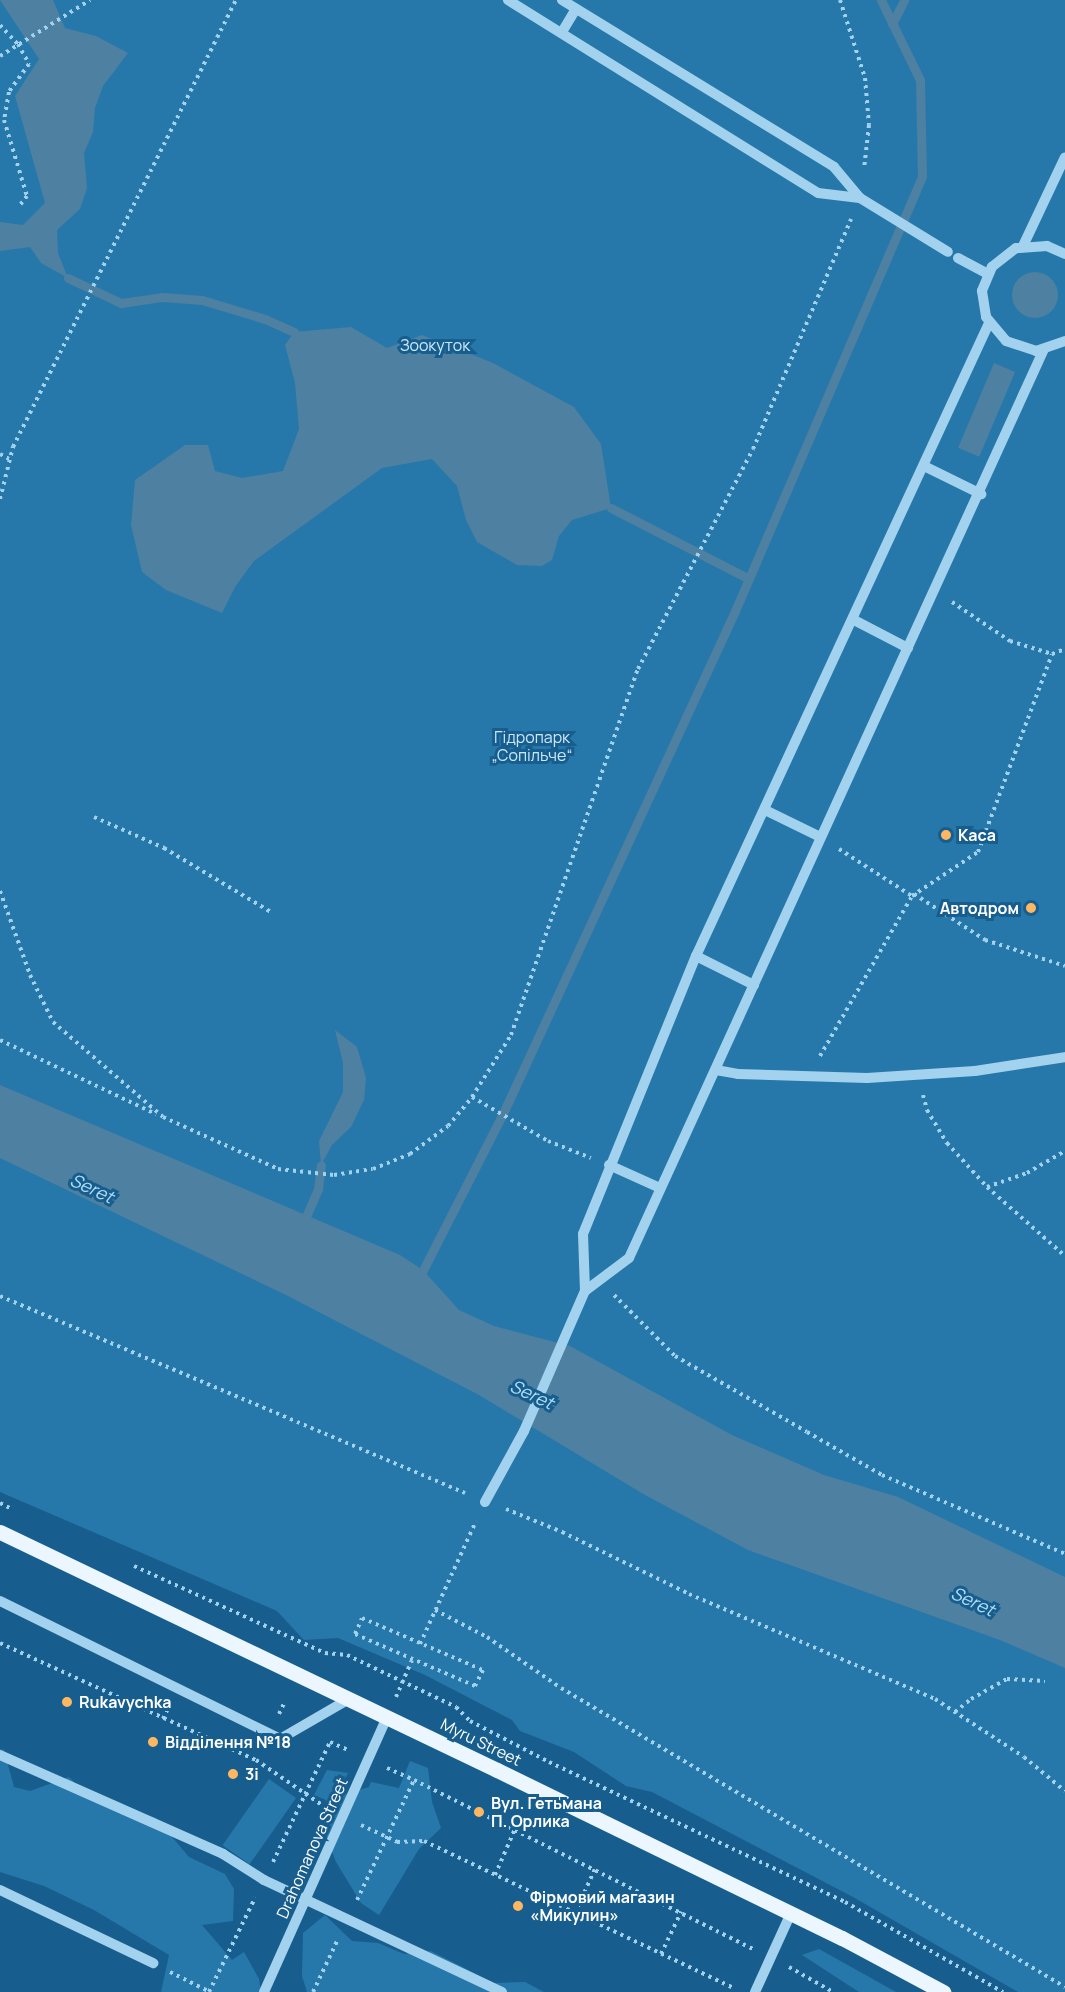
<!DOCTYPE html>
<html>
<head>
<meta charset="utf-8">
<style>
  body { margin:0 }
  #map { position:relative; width:1065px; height:1992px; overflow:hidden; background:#175e8e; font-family:Manrope,sans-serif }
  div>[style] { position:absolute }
  .green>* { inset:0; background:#2678aa; transform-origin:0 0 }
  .water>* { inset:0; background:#4d80a1; transform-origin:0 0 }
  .round { border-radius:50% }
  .stream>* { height:9px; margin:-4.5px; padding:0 4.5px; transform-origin:4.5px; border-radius:4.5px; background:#4d80a1 }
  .path>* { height:4px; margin-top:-2px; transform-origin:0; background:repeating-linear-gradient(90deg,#a3d2ef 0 3px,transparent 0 7.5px) }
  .minor>* { height:10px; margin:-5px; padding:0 5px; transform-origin:5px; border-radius:5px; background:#a3d2ef }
  .major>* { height:15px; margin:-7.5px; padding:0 7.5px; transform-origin:7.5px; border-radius:7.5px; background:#ebf6ff }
  .dots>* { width:16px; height:16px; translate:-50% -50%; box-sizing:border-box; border:3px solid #175e8e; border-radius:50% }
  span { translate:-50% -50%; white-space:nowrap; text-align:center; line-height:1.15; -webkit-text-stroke:6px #175e8e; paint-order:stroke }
  .park-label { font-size:16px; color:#c9e8fb }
  .poi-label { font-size:16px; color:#fff; font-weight:700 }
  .left { translate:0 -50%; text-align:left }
  .right { translate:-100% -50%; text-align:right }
  .street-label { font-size:16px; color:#fff }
  .water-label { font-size:18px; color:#aedbf6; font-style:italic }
</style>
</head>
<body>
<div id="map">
  <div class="green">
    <div style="clip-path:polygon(0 0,1065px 0,1065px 1992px,1018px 1992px,853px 1897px,652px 1792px,626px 1786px,574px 1752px,520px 1731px,512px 1720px,425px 1675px,338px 1638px,304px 1640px,277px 1611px,0 1492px)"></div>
    <div style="clip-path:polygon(0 1749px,4px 1750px,14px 1787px,30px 1791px,69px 1777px,89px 1797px,156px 1818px,189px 1857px,225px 1874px,234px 1889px,233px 1921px,202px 1925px,232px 1960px,244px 1952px,259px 1979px,261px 1992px,161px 1992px,169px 1955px,94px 1910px,44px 1886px,0 1872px)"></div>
    <div style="clip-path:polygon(410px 1761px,428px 1768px,432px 1802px,441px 1828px,419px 1849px,379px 1915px,361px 1903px,336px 1862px,324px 1830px,326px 1800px,314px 1795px,327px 1770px,348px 1773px,338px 1796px,369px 1787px,371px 1782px,399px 1788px)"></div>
    <div style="left:269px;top:1779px;width:33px;height:81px;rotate:35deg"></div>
    <div style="clip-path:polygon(325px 1915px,352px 1941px,378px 1943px,404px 1954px,431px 1951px,494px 1983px,525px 1982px,544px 1992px,307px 1992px,302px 1976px,303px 1933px)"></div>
    <div style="clip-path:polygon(819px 1949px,896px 1992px,859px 1992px,802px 1955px)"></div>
  </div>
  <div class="water">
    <div style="clip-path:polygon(0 0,53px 0,65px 28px,96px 36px,128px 53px,103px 86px,95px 108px,93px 132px,84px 153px,87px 188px,80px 209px,57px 230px,58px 253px,68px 278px,41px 263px,30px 247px,0 251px,0 222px,23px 225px,45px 203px,15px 96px,39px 59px)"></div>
    <div class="round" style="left:1012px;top:272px;width:46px;height:46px"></div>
    <div style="clip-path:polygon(351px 327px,387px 348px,422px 335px,493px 363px,574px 407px,601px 444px,611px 508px,572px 520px,559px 536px,552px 560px,542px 566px,517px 565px,477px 542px,466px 520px,457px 486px,432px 459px,382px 468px,254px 561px,235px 587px,222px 613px,166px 590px,142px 572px,131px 525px,135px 480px,185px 445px,208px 445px,215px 471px,242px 478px,283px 471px,299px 429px,295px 383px,285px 345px,294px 332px)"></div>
    <div style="left:994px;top:363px;width:23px;height:92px;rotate:23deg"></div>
    <div style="clip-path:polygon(335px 1030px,357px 1047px,366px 1078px,364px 1100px,351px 1127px,332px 1145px,321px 1165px,319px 1141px,343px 1092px,343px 1063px)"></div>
    <div style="clip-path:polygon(0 1085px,400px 1255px,423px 1270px,459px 1310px,494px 1326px,570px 1346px,732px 1435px,824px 1475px,898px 1497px,1065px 1577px,1065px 1668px,1000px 1640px,748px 1550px,645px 1495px,479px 1395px,284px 1294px,0 1158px)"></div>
  </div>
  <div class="stream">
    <div style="left:892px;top:24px;width:27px;rotate:-63deg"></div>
    <div style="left:68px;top:278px;width:59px;rotate:25.3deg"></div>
    <div style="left:121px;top:303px;width:41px;rotate:-8.3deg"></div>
    <div style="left:162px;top:297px;width:40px;rotate:4.3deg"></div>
    <div style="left:202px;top:300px;width:66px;rotate:16.8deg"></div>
    <div style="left:265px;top:319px;width:32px;rotate:24deg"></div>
    <div style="left:611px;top:508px;width:155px;rotate:27.2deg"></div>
    <div style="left:301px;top:1228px;width:43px;rotate:-66.4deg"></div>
    <div style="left:318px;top:1189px;width:24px;rotate:-83deg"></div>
    <div style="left:418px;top:1280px;width:192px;rotate:-63deg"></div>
    <div style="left:505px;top:1109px;width:549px;rotate:-65.21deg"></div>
    <div style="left:735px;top:611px;width:473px;rotate:-66.7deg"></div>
    <div style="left:922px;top:176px;width:96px;rotate:-91.2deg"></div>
    <div style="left:920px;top:80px;width:89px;rotate:-116deg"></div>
  </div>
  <div class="path">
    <div style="left:840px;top:0;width:82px;rotate:72.2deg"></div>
    <div style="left:865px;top:78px;width:47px;rotate:85.1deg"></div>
    <div style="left:869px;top:125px;width:44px;rotate:96.5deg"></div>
    <div style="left:0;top:25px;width:26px;rotate:47deg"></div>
    <div style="left:18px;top:44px;width:23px;rotate:61deg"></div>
    <div style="left:29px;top:64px;width:34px;rotate:126deg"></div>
    <div style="left:9px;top:92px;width:28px;rotate:100deg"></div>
    <div style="left:4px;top:120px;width:79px;rotate:73.2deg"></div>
    <div style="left:27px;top:196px;width:11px;rotate:128deg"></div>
    <div style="left:0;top:56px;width:106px;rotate:-31.9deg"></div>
    <div style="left:0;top:454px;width:10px;rotate:29deg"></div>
    <div style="left:0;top:499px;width:54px;rotate:-76deg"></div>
    <div style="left:13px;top:447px;width:500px;rotate:-63.5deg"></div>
    <div style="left:952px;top:602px;width:70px;rotate:33.9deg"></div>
    <div style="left:1010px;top:641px;width:44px;rotate:17.2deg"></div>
    <div style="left:1052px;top:654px;width:14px;rotate:-21deg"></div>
    <div style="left:94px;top:817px;width:77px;rotate:23.9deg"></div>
    <div style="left:164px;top:848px;width:125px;rotate:30.9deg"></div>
    <div style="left:839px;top:849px;width:87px;rotate:32.8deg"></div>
    <div style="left:912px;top:896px;width:79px;rotate:-33.7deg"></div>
    <div style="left:978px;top:852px;width:211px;rotate:-69.5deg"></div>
    <div style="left:0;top:891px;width:89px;rotate:70.3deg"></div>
    <div style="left:30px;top:975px;width:52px;rotate:63.9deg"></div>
    <div style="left:53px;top:1022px;width:145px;rotate:40.8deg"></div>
    <div style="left:163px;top:1117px;width:126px;rotate:24.3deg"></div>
    <div style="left:278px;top:1169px;width:56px;rotate:6.1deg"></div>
    <div style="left:334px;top:1175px;width:39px;rotate:-9deg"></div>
    <div style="left:373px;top:1169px;width:40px;rotate:-22deg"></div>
    <div style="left:410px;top:1154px;width:47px;rotate:-36.4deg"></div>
    <div style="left:448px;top:1126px;width:38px;rotate:-50deg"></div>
    <div style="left:472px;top:1097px;width:73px;rotate:-57.8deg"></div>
    <div style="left:511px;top:1035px;width:387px;rotate:-70.9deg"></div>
    <div style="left:638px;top:669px;width:248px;rotate:-62.4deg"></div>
    <div style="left:753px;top:449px;width:250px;rotate:-66.9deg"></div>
    <div style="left:914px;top:894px;width:85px;rotate:32.9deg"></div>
    <div style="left:985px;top:940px;width:84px;rotate:18deg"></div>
    <div style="left:0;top:1040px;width:173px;rotate:25.4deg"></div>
    <div style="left:820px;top:1056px;width:185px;rotate:-60.1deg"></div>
    <div style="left:923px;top:1095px;width:16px;rotate:75deg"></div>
    <div style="left:927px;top:1110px;width:39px;rotate:59deg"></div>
    <div style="left:947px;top:1143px;width:59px;rotate:47.7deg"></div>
    <div style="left:987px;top:1187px;width:104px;rotate:41.5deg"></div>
    <div style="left:472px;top:1097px;width:88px;rotate:30.1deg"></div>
    <div style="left:548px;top:1141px;width:46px;rotate:21.6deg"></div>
    <div style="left:987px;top:1187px;width:42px;rotate:-19.3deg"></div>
    <div style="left:1027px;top:1173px;width:44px;rotate:-30.1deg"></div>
    <div style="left:614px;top:1295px;width:86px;rotate:45deg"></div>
    <div style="left:675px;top:1356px;width:152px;rotate:29.9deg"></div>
    <div style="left:807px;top:1432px;width:86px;rotate:29.8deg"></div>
    <div style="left:882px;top:1475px;width:199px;rotate:23.3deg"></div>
    <div style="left:0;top:1296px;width:505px;rotate:22.96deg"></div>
    <div style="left:0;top:1503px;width:11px;rotate:27deg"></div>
    <div style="left:506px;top:1509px;width:61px;rotate:22.3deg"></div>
    <div style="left:562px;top:1532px;width:141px;rotate:26deg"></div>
    <div style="left:689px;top:1594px;width:267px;rotate:23.1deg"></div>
    <div style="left:935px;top:1699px;width:106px;rotate:33.1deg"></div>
    <div style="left:1024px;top:1757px;width:53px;rotate:39.7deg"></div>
    <div style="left:134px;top:1566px;width:210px;rotate:24.5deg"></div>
    <div style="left:325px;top:1653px;width:22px;rotate:5deg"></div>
    <div style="left:347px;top:1655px;width:121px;rotate:25.5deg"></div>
    <div style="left:456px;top:1707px;width:20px;rotate:45deg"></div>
    <div style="left:470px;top:1721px;width:89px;rotate:27.4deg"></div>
    <div style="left:549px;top:1762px;width:327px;rotate:25.3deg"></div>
    <div style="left:845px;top:1902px;width:182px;rotate:29.7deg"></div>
    <div style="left:435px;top:1610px;width:59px;rotate:27.4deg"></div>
    <div style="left:487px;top:1637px;width:90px;rotate:34.6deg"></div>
    <div style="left:561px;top:1688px;width:586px;rotate:30.68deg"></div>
    <div style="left:362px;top:1618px;width:132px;rotate:23.3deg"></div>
    <div style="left:483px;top:1670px;width:18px;rotate:117deg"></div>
    <div style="left:475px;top:1686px;width:131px;rotate:-156.6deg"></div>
    <div style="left:355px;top:1634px;width:17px;rotate:-66deg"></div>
    <div style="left:0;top:1643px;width:281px;rotate:24.6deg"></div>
    <div style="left:256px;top:1760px;width:83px;rotate:34.3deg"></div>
    <div style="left:420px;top:1644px;width:135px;rotate:-65.5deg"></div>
    <div style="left:396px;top:1697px;width:40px;rotate:-66.6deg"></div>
    <div style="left:955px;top:1712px;width:21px;rotate:-39deg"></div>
    <div style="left:971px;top:1699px;width:41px;rotate:-29.1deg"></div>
    <div style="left:1007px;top:1679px;width:38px;rotate:3deg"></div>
    <div style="left:279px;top:1714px;width:14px;rotate:-65deg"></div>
    <div style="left:163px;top:1719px;width:14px;rotate:-65deg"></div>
    <div style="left:387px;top:1768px;width:30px;rotate:24deg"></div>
    <div style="left:361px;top:1825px;width:40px;rotate:25deg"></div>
    <div style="left:397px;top:1842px;width:27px;rotate:-2deg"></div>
    <div style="left:424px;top:1841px;width:343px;rotate:25.4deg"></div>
    <div style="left:273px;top:1862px;width:133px;rotate:-64.6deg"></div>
    <div style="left:330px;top:1742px;width:22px;rotate:24deg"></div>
    <div style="left:495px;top:1875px;width:50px;rotate:-66.5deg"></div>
    <div style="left:357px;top:1900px;width:133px;rotate:-64.6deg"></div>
    <div style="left:414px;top:1780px;width:379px;rotate:26.5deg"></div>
    <div style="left:575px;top:1913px;width:48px;rotate:-65.6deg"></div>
    <div style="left:661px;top:1954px;width:47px;rotate:-64.5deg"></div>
    <div style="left:789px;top:1967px;width:51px;rotate:29.6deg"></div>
    <div style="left:170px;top:1972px;width:45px;rotate:26.6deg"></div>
    <div style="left:209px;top:1992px;width:105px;rotate:-63.9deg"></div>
    <div style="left:313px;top:1992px;width:59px;rotate:-64.7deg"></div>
  </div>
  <div class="minor">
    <div style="left:508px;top:0;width:365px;rotate:31.9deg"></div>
    <div style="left:818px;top:193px;width:42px;rotate:6.8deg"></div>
    <div style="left:562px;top:0;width:319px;rotate:31.5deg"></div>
    <div style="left:834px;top:167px;width:40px;rotate:50deg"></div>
    <div style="left:860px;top:198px;width:103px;rotate:31.5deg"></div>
    <div style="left:562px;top:32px;width:27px;rotate:-59deg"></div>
    <div style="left:1023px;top:246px;width:98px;rotate:-64.7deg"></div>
    <div style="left:1065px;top:254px;width:20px;rotate:-156deg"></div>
    <div style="left:1047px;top:246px;width:31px;rotate:176deg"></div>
    <div style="left:1016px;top:248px;width:31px;rotate:142deg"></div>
    <div style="left:992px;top:267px;width:26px;rotate:113deg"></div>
    <div style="left:982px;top:291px;width:26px;rotate:81deg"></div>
    <div style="left:986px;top:317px;width:31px;rotate:50deg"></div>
    <div style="left:1006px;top:341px;width:32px;rotate:18deg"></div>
    <div style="left:1036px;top:351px;width:31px;rotate:-19deg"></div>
    <div style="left:958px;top:258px;width:34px;rotate:28deg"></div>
    <div style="left:924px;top:466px;width:64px;rotate:26.2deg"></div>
    <div style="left:854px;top:620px;width:61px;rotate:27.4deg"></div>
    <div style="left:765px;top:810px;width:61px;rotate:26.1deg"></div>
    <div style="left:696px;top:956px;width:65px;rotate:26.6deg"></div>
    <div style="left:716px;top:1070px;width:22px;rotate:10deg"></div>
    <div style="left:738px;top:1074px;width:129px;rotate:1.8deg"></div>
    <div style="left:867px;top:1078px;width:108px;rotate:-3.7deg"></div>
    <div style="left:975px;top:1071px;width:91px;rotate:-8.8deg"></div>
    <div style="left:609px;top:1165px;width:56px;rotate:24.3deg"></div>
    <div style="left:585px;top:1291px;width:55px;rotate:-36.9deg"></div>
    <div style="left:629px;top:1258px;width:999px;rotate:-65.46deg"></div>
    <div style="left:485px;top:1502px;width:81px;rotate:-61.2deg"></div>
    <div style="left:524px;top:1431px;width:153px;rotate:-66.5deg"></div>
    <div style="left:585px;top:1291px;width:57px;rotate:-92deg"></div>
    <div style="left:583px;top:1234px;width:300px;rotate:-67.9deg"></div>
    <div style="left:696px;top:956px;width:698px;rotate:-65.16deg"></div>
    <div style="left:0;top:1601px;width:312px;rotate:26.2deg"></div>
    <div style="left:280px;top:1739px;width:80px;rotate:-30.1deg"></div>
    <div style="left:0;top:1755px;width:244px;rotate:23.9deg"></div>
    <div style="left:223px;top:1854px;width:49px;rotate:32.4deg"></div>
    <div style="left:264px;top:1880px;width:263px;rotate:25.2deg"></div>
    <div style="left:0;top:1890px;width:170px;rotate:25.5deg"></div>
    <div style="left:264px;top:1992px;width:301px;rotate:-65.9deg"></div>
    <div style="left:755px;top:1992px;width:87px;rotate:-65.5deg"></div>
  </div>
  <div class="major">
    <div style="left:0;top:1532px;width:551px;rotate:25.59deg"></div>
    <div style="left:497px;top:1770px;width:384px;rotate:26deg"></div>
    <div style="left:842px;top:1938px;width:115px;rotate:28.1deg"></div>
  </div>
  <div class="dots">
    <div style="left:946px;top:835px;background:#ffb861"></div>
    <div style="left:1031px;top:908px;background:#ffb861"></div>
    <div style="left:67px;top:1702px;background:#ffb861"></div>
    <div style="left:153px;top:1742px;background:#ffb861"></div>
    <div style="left:233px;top:1774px;background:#ffb861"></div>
    <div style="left:479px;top:1812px;background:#ffb861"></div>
    <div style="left:518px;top:1906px;background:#ffb861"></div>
  </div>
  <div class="park-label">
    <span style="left:435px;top:345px">Зоокуток</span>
    <span style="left:532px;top:746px">Гідропарк<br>„Сопільче“</span>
  </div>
  <div class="poi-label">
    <span class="left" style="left:958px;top:835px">Каса</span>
    <span class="right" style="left:1019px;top:908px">Автодром</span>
    <span class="left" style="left:79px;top:1702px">Rukavychka</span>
    <span class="left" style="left:165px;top:1742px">Відділення №18</span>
    <span class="left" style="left:245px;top:1774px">3і</span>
    <span class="left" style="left:491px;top:1812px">Вул. Гетьмана<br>П. Орлика</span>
    <span class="left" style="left:530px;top:1906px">Фірмовий магазин<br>«Микулин»</span>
  </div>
  <div class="street-label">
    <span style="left:481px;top:1742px;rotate:26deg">Myru Street</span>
    <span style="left:312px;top:1848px;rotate:-66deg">Drahomanova Street</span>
  </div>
  <div class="water-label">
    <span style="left:92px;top:1188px;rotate:25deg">Seret</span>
    <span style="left:532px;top:1394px;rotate:25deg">Seret</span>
    <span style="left:973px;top:1601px;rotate:25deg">Seret</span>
  </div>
</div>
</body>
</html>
